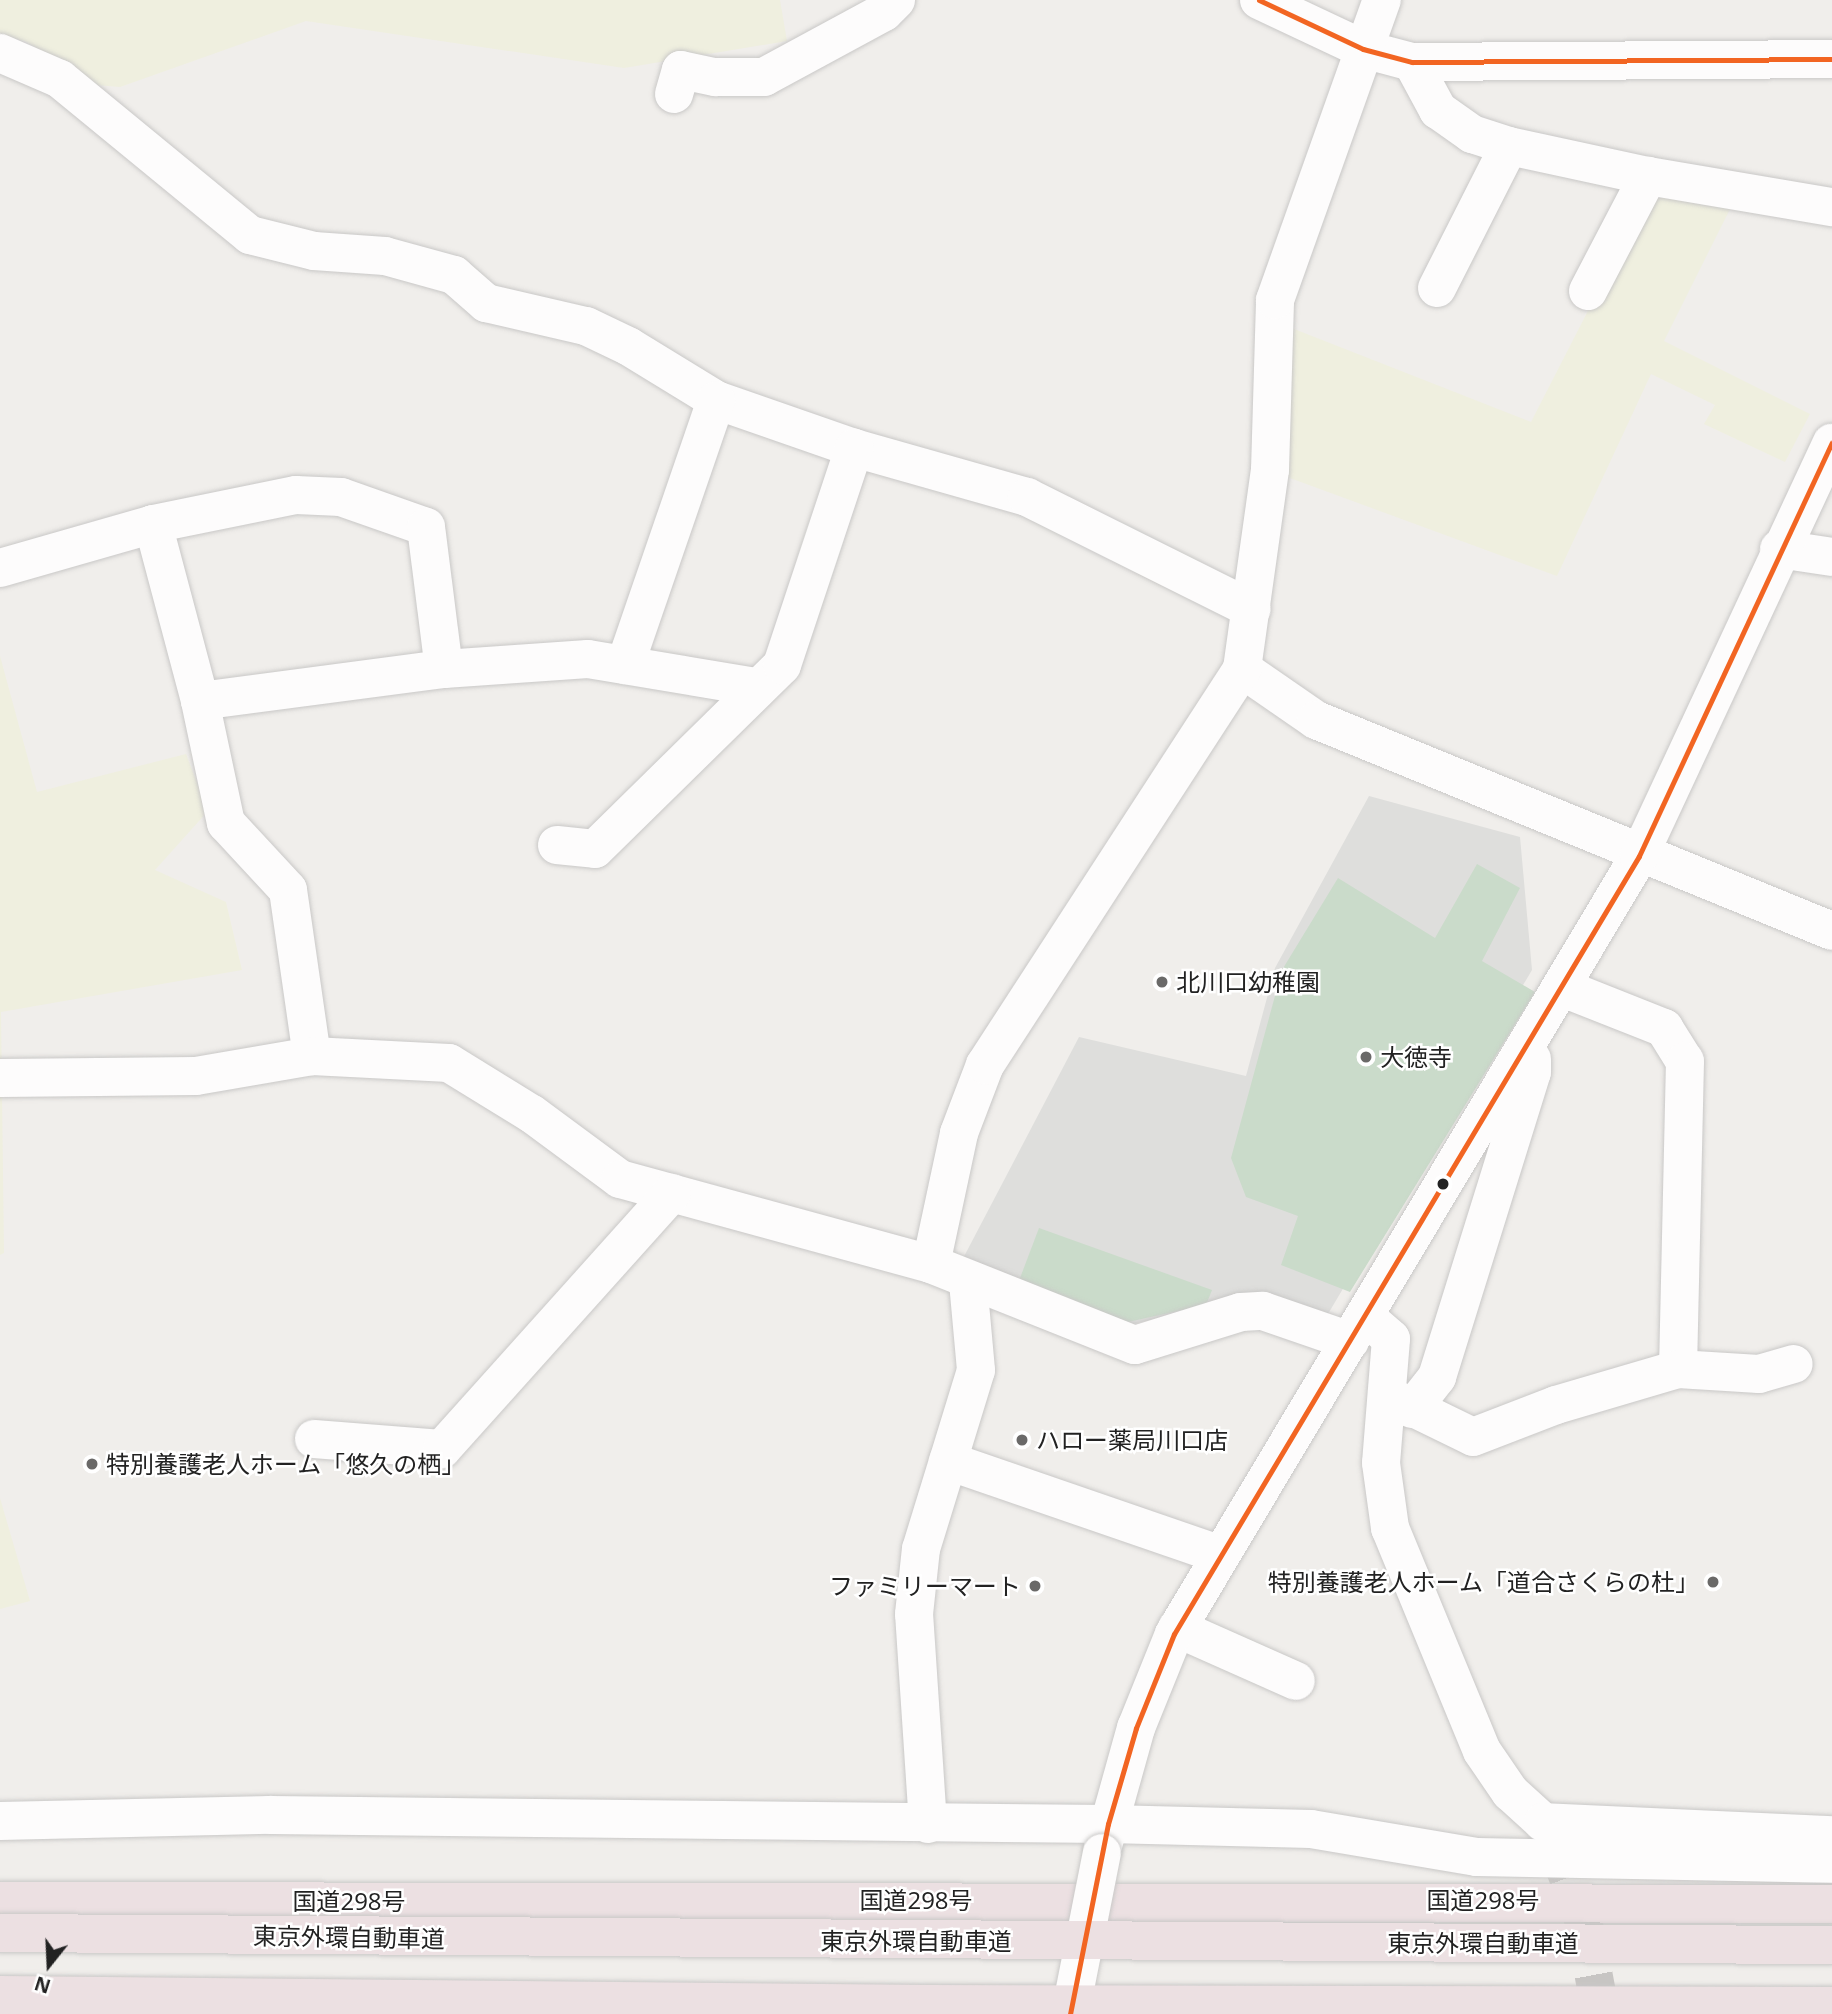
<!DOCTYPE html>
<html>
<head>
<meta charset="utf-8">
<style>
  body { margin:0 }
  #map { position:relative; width:1832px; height:2014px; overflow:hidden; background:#f0eeeb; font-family:"Open Sans","Noto Sans JP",sans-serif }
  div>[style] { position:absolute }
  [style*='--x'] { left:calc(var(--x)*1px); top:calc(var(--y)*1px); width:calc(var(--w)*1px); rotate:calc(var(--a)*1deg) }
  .religious>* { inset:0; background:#dededc }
  .farmland>* { inset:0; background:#efefdf }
  .cemetery>* { inset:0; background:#cadbca }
  .minor-tunnel>* { height:38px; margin-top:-19px; transform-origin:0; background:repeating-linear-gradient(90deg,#c7c5c3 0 38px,transparent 0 57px) }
  .roads { filter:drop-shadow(0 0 2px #c9c8c7) drop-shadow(0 0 2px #c9c8c7) }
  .minor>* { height:38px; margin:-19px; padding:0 19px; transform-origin:19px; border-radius:19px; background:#fdfcfc }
  .highway>* { height:38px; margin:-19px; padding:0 19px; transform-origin:19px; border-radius:19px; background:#ece0e2 }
  .bridges { filter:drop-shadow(0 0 2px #c9c8c7) drop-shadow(0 0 2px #c9c8c7) }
  .minor-bridge>* { height:38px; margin:-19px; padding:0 19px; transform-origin:19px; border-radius:19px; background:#fdfcfc }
  .highway-bridge>* { height:38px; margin:-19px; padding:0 19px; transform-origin:19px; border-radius:19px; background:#ece0e2 }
  .bus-1>* { height:5px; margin:-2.5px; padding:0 2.5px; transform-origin:2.5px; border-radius:2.5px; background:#f26522 }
  .dots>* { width:19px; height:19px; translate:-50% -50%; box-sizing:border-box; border:4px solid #fff; border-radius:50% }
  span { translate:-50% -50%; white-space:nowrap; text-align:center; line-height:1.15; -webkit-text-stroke:5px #fff; paint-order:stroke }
  .poi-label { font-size:24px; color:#222 }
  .left { translate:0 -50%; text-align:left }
  .right { translate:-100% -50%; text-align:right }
  .street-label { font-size:24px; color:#222 }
  .north { position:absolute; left:14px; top:1930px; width:70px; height:70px; -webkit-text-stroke:5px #fff; paint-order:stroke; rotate:198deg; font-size:19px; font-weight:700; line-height:28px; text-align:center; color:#222 }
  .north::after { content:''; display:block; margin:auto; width:24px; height:32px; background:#222; clip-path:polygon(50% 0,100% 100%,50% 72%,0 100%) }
</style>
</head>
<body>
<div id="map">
  <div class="religious">
    <i style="clip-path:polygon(1369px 796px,1520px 837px,1532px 970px,1325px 1319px,1247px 1298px,1115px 1328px,959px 1266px,1079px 1037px,1246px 1076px,1275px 968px)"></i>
  </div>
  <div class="farmland">
    <i style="clip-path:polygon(0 0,780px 0,787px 41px,624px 68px,306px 21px,120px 87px,95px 85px,25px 41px,0 36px)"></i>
    <i style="clip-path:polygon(1653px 184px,1734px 201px,1664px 341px,1810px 414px,1785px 462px,1704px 424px,1715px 405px,1651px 374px,1557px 576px,1279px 474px,1289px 327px,1531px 422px)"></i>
    <i style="clip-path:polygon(0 656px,37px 792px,186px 754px,208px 811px,155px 870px,226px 902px,242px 970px,1px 1012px,4px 1253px,0 1255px)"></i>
    <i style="clip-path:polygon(0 1498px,30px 1601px,0 1609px)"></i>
  </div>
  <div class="cemetery">
    <i style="clip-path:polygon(1477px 864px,1520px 888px,1482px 961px,1535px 992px,1350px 1292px,1281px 1265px,1298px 1216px,1246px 1197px,1231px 1158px,1282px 970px,1338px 878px,1435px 938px)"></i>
    <i style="clip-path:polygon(1039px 1228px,1212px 1290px,1206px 1305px,1114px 1325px,1017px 1286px)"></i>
  </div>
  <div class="minor-tunnel">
    <i style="--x:1555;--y:1842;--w:82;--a:70"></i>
    <i style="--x:1583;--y:1919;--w:97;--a:79.3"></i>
  </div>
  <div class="roads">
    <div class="minor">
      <i style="--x:1259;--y:0;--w:115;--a:25.2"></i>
      <i style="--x:1363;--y:49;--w:51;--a:14.9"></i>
      <i style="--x:1412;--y:62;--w:420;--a:-0.4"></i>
      <i style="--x:0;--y:53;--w:65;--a:23.4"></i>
      <i style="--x:60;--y:79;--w:246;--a:39.4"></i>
      <i style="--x:250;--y:235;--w:66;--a:14"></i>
      <i style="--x:314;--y:251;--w:71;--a:4"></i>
      <i style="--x:385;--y:256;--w:72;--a:15.4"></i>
      <i style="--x:454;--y:275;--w:43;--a:41.2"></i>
      <i style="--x:486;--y:303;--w:103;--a:13"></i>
      <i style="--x:586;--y:326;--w:47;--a:25.5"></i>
      <i style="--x:628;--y:346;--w:103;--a:31.5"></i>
      <i style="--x:716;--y:400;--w:146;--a:19.2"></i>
      <i style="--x:854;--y:448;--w:180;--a:15.8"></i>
      <i style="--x:1027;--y:497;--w:251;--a:26.5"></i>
      <i style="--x:1412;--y:62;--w:55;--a:61.6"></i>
      <i style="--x:1438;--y:110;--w:42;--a:35.2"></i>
      <i style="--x:1472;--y:134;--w:39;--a:18"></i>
      <i style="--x:1509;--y:146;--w:142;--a:12.2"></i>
      <i style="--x:1648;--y:176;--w:187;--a:9.6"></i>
      <i style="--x:674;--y:94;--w:25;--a:-74"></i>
      <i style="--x:681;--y:70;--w:35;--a:12"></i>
      <i style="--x:715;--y:77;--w:49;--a:0"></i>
      <i style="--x:764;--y:77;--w:136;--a:-28.4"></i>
      <i style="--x:884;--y:12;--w:17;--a:-45"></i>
      <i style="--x:1437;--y:288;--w:159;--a:-63.1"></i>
      <i style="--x:1588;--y:291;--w:130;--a:-62.4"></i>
      <i style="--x:153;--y:524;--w:183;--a:75.1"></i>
      <i style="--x:200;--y:701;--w:125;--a:78"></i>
      <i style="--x:226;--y:823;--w:91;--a:47.2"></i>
      <i style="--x:288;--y:890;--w:168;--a:81.8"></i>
      <i style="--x:1779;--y:549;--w:54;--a:8.6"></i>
      <i style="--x:0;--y:568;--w:159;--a:-16"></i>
      <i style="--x:153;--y:524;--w:146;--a:-11.5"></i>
      <i style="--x:296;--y:495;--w:45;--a:2.5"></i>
      <i style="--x:341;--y:497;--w:90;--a:19.4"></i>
      <i style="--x:426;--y:527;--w:143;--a:82.8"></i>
      <i style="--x:625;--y:665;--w:280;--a:-71"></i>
      <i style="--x:1242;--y:669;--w:90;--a:34.6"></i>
      <i style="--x:1316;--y:720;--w:557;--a:22.24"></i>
      <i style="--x:200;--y:701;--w:246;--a:-7.5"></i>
      <i style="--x:444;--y:669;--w:144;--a:-4"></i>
      <i style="--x:588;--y:659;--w:170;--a:9.5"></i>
      <i style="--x:557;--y:845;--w:38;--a:6"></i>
      <i style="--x:595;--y:849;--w:262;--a:-44.5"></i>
      <i style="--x:782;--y:665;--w:229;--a:-71.6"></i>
      <i style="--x:1563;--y:988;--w:109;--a:21.6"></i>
      <i style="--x:1664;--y:1028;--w:39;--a:58"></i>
      <i style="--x:1685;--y:1061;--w:308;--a:91.3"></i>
      <i style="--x:0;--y:1078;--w:196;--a:-0.6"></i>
      <i style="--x:196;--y:1076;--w:118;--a:-9.8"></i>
      <i style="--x:312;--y:1056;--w:137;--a:2.9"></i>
      <i style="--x:449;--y:1063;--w:97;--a:31.6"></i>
      <i style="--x:532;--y:1114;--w:109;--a:36.5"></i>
      <i style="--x:620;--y:1179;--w:322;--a:15.3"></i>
      <i style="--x:931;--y:1264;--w:219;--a:21.7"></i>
      <i style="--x:1135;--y:1345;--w:111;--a:-17.3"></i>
      <i style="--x:1241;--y:1312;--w:22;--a:-3"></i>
      <i style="--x:1263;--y:1311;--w:92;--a:19"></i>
      <i style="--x:931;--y:1264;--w:134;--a:-77.9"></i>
      <i style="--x:959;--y:1133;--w:73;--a:-69.1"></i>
      <i style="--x:985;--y:1065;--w:472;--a:-57"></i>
      <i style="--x:1242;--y:669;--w:201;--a:-82"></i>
      <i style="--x:1270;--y:470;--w:170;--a:-88.3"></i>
      <i style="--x:1275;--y:300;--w:319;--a:-70.4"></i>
      <i style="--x:1366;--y:1317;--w:33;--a:41"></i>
      <i style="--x:1391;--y:1339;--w:124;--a:94.6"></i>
      <i style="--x:1381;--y:1463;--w:66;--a:82.1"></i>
      <i style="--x:1390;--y:1528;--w:241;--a:67.6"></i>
      <i style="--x:1482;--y:1751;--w:50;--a:55.7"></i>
      <i style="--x:1510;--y:1792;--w:45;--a:42.3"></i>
      <i style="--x:1543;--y:1822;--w:289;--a:2.6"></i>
      <i style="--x:1389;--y:1396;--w:93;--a:26"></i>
      <i style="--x:1473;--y:1437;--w:89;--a:-21.1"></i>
      <i style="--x:1556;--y:1405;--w:127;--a:-16.4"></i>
      <i style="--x:1678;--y:1369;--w:81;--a:3.5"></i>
      <i style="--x:1759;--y:1374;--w:36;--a:-16"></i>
      <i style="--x:1412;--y:1409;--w:41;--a:-52"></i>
      <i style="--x:1437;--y:1377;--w:319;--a:-72.7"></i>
      <i style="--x:1532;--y:1072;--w:13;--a:-90"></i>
      <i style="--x:314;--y:1439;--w:128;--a:4.5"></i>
      <i style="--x:442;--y:1449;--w:344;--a:-48.1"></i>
      <i style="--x:948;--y:1461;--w:286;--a:19"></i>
      <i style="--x:1177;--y:1628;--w:130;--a:24"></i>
      <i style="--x:0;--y:1821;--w:270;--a:-1.3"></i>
      <i style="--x:270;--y:1815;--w:838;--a:0.62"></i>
      <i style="--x:1108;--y:1824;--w:203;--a:1.4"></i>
      <i style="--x:1311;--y:1829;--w:168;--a:9.6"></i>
      <i style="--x:1477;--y:1857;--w:355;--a:1.1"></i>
      <i style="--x:928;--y:1824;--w:210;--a:-93.8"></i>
      <i style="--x:914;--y:1614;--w:65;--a:-83.9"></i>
      <i style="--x:921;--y:1549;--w:187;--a:-72.9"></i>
      <i style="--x:976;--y:1370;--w:88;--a:-95.2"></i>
      <i style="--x:1103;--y:1846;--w:123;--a:-74.4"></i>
      <i style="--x:1136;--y:1728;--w:101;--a:-68"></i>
      <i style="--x:1174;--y:1634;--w:906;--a:-59.13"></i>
      <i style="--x:1639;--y:856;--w:456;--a:-65"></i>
    </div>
    <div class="highway">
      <i style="--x:0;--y:1901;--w:1832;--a:0.09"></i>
    </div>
  </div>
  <div class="bridges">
    <div class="minor-bridge">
      <i style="--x:1070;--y:2014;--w:164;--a:-78.8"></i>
    </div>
    <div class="highway-bridge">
      <i style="--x:0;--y:1933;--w:1832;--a:0.38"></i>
      <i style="--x:0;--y:1995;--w:927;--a:0.56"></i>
      <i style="--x:927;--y:2004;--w:905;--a:0.13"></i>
    </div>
  </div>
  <div class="bus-1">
    <i style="--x:1259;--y:0;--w:115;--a:25.2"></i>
    <i style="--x:1363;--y:49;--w:51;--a:14.9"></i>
    <i style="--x:1412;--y:62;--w:420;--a:-0.4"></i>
    <i style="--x:1070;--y:2014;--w:194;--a:-78.7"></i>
    <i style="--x:1108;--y:1824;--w:100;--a:-73.7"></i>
    <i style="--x:1136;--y:1728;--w:101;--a:-68"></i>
    <i style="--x:1174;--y:1634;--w:906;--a:-59.13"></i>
    <i style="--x:1639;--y:856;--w:456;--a:-65"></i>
  </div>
  <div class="dots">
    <i style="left:1162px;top:982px;background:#6a6968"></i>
    <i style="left:1366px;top:1057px;background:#6a6968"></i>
    <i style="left:1443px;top:1184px;background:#222"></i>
    <i style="left:1022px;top:1440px;background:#6a6968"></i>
    <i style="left:92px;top:1464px;background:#6a6968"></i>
    <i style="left:1713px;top:1582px;background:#6a6968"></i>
    <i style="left:1035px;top:1586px;background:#6a6968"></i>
  </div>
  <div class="poi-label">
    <span class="left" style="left:1176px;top:982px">北川口幼稚園</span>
    <span class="left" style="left:1380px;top:1057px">大徳寺</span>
    <span class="left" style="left:1036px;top:1440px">ハロー薬局川口店</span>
    <span class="left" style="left:106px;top:1464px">特別養護老人ホーム「悠久の栖」</span>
    <span class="right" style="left:1699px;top:1582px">特別養護老人ホーム「道合さくらの杜」</span>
    <span class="right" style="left:1021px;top:1586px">ファミリーマート</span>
  </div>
  <div class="street-label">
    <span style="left:916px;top:1900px">国道298号</span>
    <span style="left:1483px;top:1900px">国道298号</span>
    <span style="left:349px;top:1901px">国道298号</span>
    <span style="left:349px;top:1937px;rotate:1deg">東京外環自動車道</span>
    <span style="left:916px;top:1941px">東京外環自動車道</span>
    <span style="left:1483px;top:1943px">東京外環自動車道</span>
  </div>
  <div class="north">N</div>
</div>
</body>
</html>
